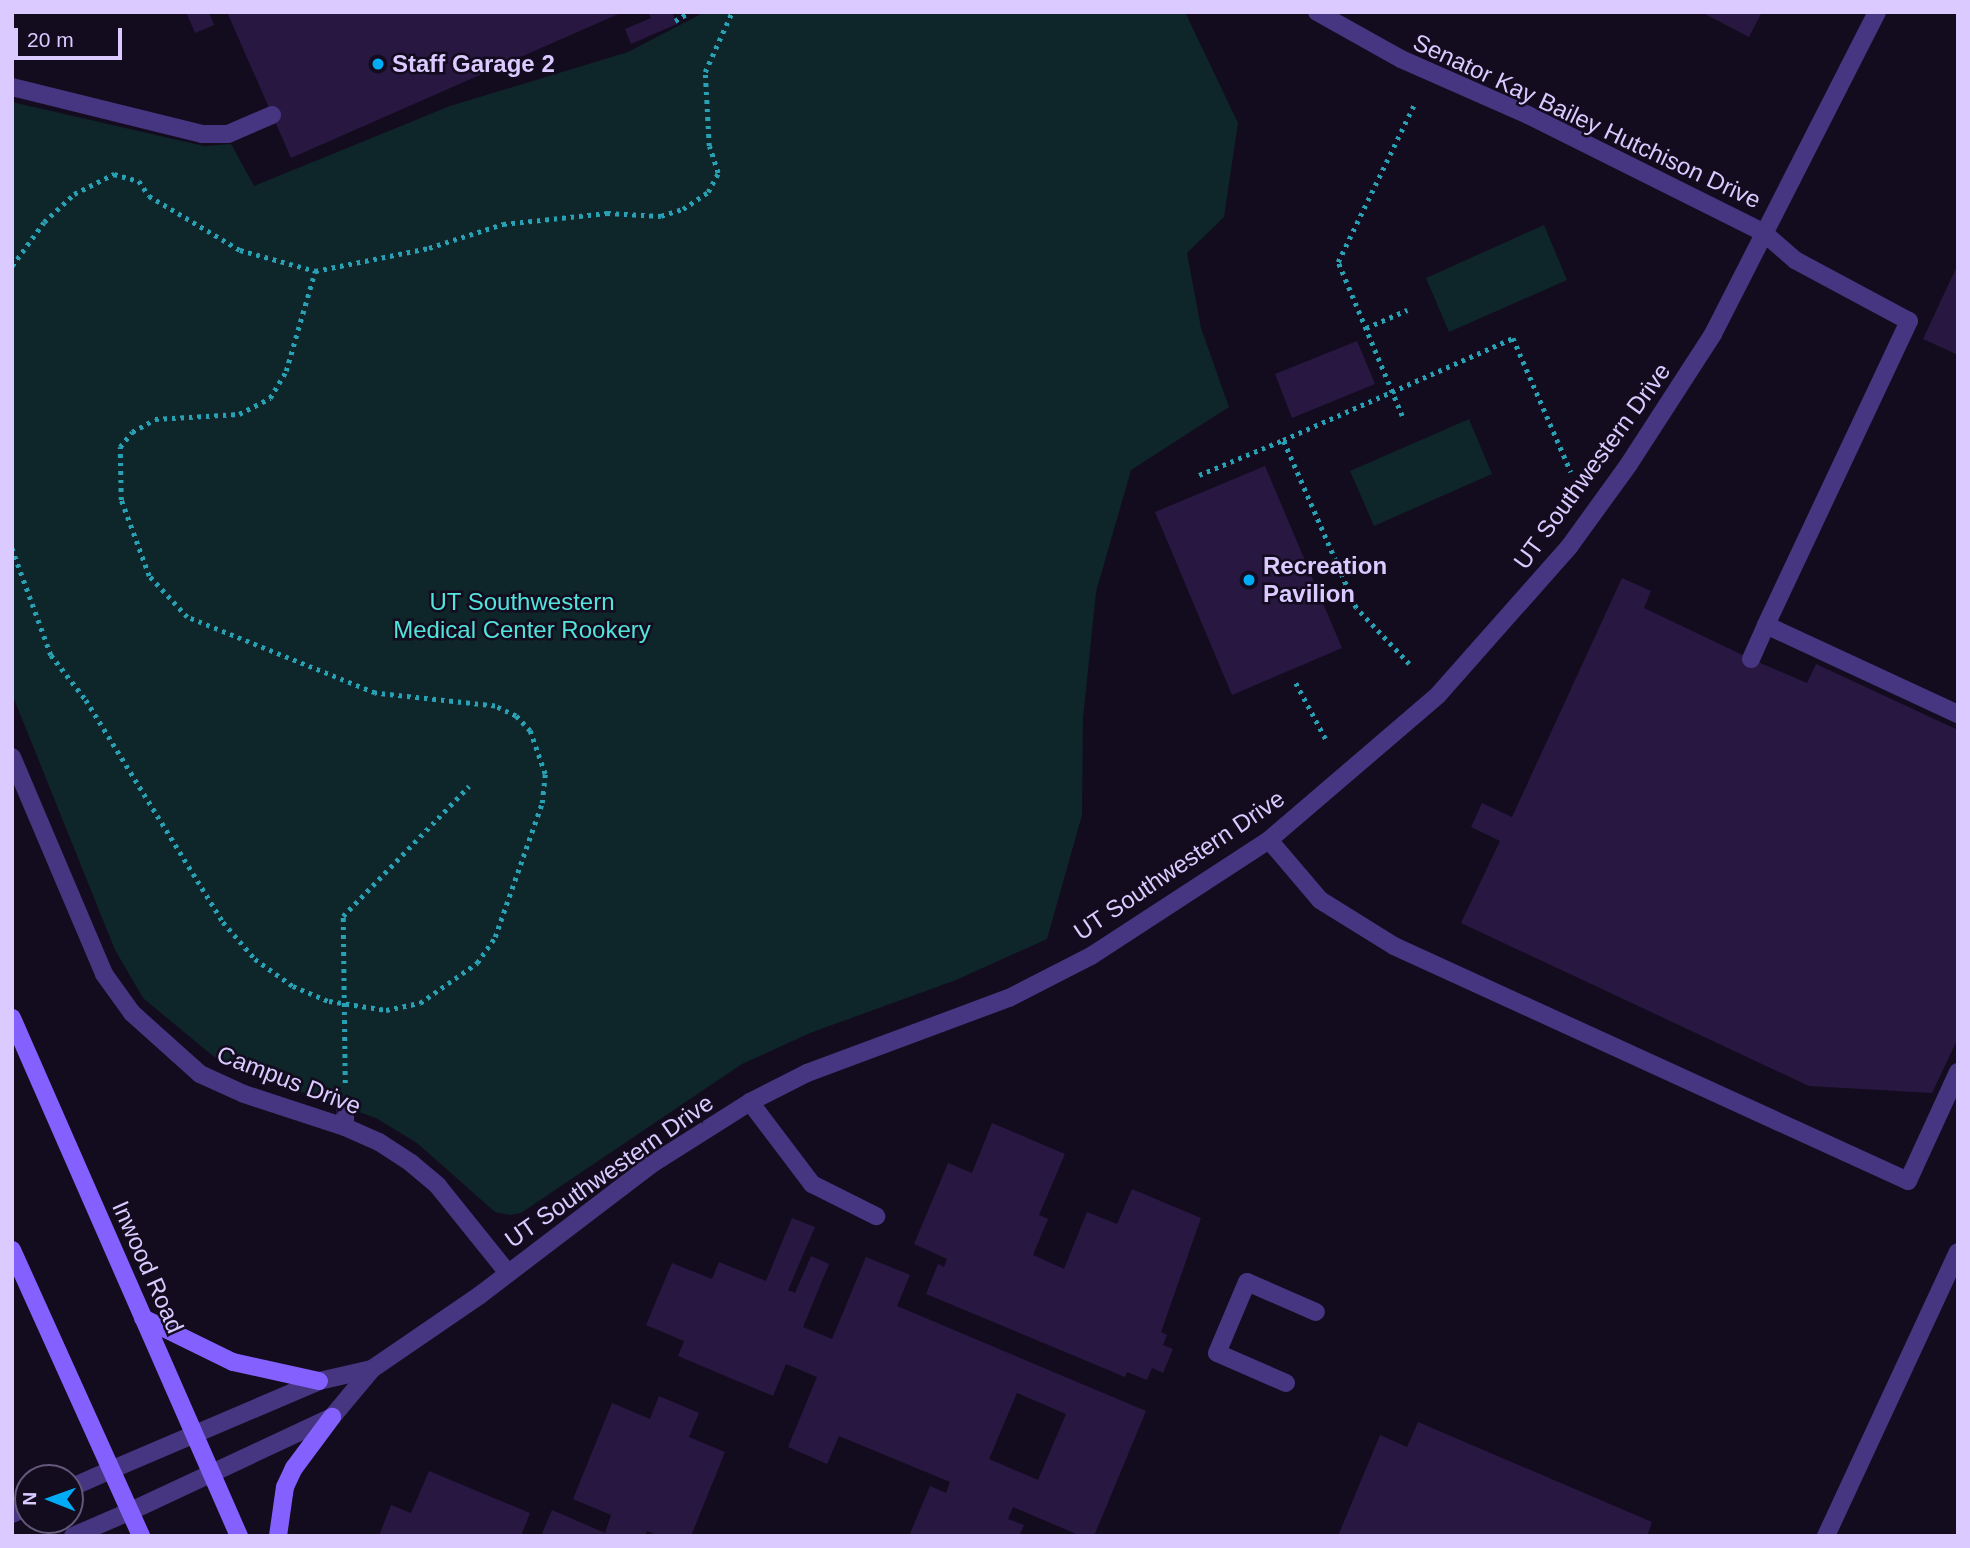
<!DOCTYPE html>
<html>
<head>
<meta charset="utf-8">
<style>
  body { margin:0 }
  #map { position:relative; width:1970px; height:1548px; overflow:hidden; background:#130c1f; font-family:Arial,sans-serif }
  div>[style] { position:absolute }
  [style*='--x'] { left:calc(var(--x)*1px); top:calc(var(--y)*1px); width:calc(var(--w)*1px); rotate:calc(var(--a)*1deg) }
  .green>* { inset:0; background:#0e2529 }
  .building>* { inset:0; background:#281741 }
  .path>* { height:4.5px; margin-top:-2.25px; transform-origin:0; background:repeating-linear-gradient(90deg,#29a1b4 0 3.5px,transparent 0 8.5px) }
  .service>* { height:18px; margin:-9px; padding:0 9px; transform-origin:9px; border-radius:9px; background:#463580 }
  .minor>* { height:18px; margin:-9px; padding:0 9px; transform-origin:9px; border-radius:9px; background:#463580 }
  .secondary>* { height:18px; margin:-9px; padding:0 9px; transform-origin:9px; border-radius:9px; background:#8461ff }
  .dots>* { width:19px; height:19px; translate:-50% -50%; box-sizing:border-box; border:4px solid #130c1f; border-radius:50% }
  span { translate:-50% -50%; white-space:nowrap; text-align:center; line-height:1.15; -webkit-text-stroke:5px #130c1f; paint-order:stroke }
  .poi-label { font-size:24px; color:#dacaff; font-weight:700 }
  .left { translate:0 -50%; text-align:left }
  .street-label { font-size:24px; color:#dacaff }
  .park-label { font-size:24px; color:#52e3db }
  .frame { position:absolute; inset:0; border:14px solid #dacaff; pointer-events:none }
  .north { position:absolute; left:14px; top:1464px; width:70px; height:70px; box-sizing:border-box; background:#130c1f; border:2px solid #635879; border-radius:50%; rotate:271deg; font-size:19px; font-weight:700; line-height:28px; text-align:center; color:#dacaff }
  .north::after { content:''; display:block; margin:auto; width:24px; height:32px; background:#00acf5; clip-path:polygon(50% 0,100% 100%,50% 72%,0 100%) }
  .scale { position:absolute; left:14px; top:28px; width:108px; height:32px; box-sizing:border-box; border:4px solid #dacaff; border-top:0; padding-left:9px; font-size:21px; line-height:24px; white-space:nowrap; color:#dacaff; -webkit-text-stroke:5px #130c1f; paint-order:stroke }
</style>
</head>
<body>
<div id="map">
  <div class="green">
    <i style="clip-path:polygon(705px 12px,1185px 12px,1238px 123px,1224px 217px,1187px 253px,1201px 328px,1229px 407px,1131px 470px,1096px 592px,1083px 719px,1082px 815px,1047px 939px,956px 980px,810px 1033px,742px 1064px,521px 1213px,510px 1215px,495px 1212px,417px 1143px,376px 1118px,258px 1077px,213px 1056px,143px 998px,115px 950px,12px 694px,12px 102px,204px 146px,231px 144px,254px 186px,450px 106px,628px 52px)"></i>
    <i style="clip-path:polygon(1544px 225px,1567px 280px,1449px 332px,1426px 278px)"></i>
    <i style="clip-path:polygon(1469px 419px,1492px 474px,1374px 526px,1350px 471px)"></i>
  </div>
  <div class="building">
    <i style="clip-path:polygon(186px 12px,209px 12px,214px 25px,195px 33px)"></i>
    <i style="clip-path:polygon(227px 12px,623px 12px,291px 158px)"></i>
    <i style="clip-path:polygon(648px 12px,672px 12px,677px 24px,631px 44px,625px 29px,651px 18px)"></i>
    <i style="clip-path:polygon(1701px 12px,1762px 12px,1749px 37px)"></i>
    <i style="clip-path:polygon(1958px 264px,1958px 355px,1923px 339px)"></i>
    <i style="clip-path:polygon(1357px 341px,1375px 384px,1292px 418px,1275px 374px)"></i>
    <i style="clip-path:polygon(1265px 466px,1342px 648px,1232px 695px,1155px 512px)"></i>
    <i style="clip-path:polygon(1622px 578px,1651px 591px,1644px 608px,1751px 659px,1807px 683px,1816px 664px,1958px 730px,1958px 1038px,1932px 1093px,1809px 1086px,1461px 923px,1500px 841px,1471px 827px,1482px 803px,1512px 817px)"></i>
    <i style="clip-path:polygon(992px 1123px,1065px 1154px,1039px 1215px,1048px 1219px,1033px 1255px,1064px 1269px,1087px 1212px,1117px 1224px,1132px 1189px,1201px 1218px,1161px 1332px,1167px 1335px,1163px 1345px,1173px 1349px,1163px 1373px,1152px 1368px,1147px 1380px,1127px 1372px,1125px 1377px,926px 1294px,938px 1264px,944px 1267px,947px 1259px,914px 1244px,948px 1163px,972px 1173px)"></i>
    <i style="clip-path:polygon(evenodd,792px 1218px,815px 1227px,788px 1290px,795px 1293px,811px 1256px,829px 1264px,803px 1327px,832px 1339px,866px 1257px,910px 1275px,897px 1306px,1146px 1411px,1094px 1536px,1081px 1536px,1013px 1507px,1008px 1519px,1024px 1525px,1019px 1536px,909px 1536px,930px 1486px,946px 1493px,950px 1482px,839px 1436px,827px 1464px,788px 1447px,817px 1377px,786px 1364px,773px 1396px,678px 1356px,684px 1341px,646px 1325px,672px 1263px,712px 1279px,719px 1262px,766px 1281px,792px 1218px,1017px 1393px,1066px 1414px,1038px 1480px,989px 1459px,1017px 1393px)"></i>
    <i style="clip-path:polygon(659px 1396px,699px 1413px,689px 1437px,725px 1452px,691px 1536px,659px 1536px,647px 1531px,645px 1536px,541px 1536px,552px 1510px,605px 1533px,611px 1515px,573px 1499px,612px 1403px,650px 1419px)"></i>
    <i style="clip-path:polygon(1418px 1422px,1652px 1522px,1647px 1536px,1338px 1536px,1380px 1435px,1407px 1447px)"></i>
    <i style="clip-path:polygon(429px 1471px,530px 1513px,521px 1536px,379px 1536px,391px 1505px,411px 1513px)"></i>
  </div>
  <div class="path">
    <i style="--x:675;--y:21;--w:17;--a:-31"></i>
    <i style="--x:12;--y:266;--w:54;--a:-54"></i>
    <i style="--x:44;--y:222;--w:41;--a:-43"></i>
    <i style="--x:74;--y:194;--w:45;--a:-26.6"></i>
    <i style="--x:114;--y:174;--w:26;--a:16"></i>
    <i style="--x:139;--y:181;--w:18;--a:56"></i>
    <i style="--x:149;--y:196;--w:106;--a:30.7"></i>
    <i style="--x:240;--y:250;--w:78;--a:15.6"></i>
    <i style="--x:315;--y:271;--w:116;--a:-11.4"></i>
    <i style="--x:429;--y:248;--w:78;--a:-18"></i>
    <i style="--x:503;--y:224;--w:105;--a:-6"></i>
    <i style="--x:607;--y:213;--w:54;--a:3.2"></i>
    <i style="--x:661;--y:216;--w:23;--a:-18"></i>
    <i style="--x:683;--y:209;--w:30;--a:-34"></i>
    <i style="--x:708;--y:192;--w:21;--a:-62"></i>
    <i style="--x:718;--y:173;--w:28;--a:-108"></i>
    <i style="--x:709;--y:146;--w:74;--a:-93.1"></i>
    <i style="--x:705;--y:72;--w:66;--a:-65.8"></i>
    <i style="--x:1366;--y:328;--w:45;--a:-23.7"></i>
    <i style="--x:1402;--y:416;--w:167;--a:-112.6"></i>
    <i style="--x:1338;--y:262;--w:177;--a:-64.2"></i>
    <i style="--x:1199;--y:475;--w:91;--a:-22.6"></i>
    <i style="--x:12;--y:548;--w:114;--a:70"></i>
    <i style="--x:51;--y:655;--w:57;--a:52.1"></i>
    <i style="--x:86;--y:700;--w:261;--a:58.3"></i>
    <i style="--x:223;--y:922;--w:49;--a:49.1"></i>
    <i style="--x:255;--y:959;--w:47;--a:35.4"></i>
    <i style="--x:293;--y:986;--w:39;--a:23"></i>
    <i style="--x:329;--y:1001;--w:58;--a:9"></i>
    <i style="--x:386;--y:1010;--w:35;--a:-12"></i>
    <i style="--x:420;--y:1003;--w:70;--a:-35.1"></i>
    <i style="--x:477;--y:963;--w:32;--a:-55"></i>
    <i style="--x:495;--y:937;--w:142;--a:-70.7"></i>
    <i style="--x:542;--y:803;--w:29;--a:-84"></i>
    <i style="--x:545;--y:774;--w:46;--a:-109.2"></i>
    <i style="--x:530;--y:731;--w:21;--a:-133"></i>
    <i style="--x:516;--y:716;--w:23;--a:-155"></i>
    <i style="--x:495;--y:706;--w:121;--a:-173.8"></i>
    <i style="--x:375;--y:693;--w:203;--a:-158"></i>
    <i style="--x:187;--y:617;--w:56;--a:-132.8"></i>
    <i style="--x:149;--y:576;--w:81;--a:-110.2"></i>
    <i style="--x:121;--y:500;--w:53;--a:-91.1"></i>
    <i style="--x:120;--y:447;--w:19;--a:-51"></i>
    <i style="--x:132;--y:432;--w:26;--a:-29"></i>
    <i style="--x:155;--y:419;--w:84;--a:-3.4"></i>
    <i style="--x:239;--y:414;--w:35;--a:-27"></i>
    <i style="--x:270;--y:398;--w:31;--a:-59"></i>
    <i style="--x:286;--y:371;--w:104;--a:-73.8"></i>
    <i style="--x:1409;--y:664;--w:77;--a:-133.4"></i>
    <i style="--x:1356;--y:608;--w:183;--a:-113.5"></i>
    <i style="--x:1283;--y:440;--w:252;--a:-23.9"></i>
    <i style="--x:1513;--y:338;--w:146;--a:66.6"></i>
    <i style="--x:1296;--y:683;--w:66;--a:61.9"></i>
    <i style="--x:345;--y:1083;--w:167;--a:-90.7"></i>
    <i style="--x:343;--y:916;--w:181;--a:-45.9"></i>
  </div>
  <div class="service">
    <i style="--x:12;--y:87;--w:196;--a:13.9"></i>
    <i style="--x:202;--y:134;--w:26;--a:0"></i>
    <i style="--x:228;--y:134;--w:48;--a:-23.4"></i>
    <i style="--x:1763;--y:232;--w:43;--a:41.2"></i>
    <i style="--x:1795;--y:260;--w:129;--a:28.2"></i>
    <i style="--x:1909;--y:321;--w:336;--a:115.2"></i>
    <i style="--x:1751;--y:659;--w:37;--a:-66"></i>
    <i style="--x:1766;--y:625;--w:212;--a:24.9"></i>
    <i style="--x:1269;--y:840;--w:79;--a:49.6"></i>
    <i style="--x:1320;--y:900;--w:87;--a:31.9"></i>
    <i style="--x:1394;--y:946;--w:565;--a:24.57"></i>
    <i style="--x:1908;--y:1181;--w:120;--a:-65.4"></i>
    <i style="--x:750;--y:1102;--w:103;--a:52.9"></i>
    <i style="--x:812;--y:1184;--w:72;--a:26.6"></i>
    <i style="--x:345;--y:1127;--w:18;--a:-90"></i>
    <i style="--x:1286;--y:1383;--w:75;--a:-156.5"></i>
    <i style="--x:1217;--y:1353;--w:77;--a:-67.1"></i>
    <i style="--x:1247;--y:1282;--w:75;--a:23.5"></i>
    <i style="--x:70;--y:1488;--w:47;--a:-23.8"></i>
    <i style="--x:12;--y:1514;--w:17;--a:-24"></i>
    <i style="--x:73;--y:1536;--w:63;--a:-23.3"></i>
  </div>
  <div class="minor">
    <i style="--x:1317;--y:12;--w:96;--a:29.2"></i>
    <i style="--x:1401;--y:59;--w:139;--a:23.8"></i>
    <i style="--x:1528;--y:115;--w:263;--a:26.5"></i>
    <i style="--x:12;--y:757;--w:236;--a:67"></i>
    <i style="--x:104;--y:974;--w:48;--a:54.3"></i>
    <i style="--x:132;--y:1013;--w:91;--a:41.9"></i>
    <i style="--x:200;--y:1074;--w:48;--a:24.4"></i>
    <i style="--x:244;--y:1094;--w:106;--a:18.1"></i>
    <i style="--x:345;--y:1127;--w:37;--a:24"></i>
    <i style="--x:379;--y:1142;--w:38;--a:33"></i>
    <i style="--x:411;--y:1163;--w:35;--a:40"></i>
    <i style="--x:438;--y:1186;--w:112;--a:51.2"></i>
    <i style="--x:113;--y:1469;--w:224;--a:-23.1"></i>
    <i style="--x:319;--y:1381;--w:54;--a:-12.8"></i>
    <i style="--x:372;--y:1369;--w:131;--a:-34.4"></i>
    <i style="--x:480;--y:1295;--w:216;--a:-37.3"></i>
    <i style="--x:652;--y:1164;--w:116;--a:-32.3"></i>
    <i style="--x:750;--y:1102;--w:64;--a:-27"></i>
    <i style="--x:807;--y:1073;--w:215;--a:-20.4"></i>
    <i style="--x:1009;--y:998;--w:92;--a:-27.1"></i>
    <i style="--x:1091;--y:956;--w:212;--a:-33.1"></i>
    <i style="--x:1269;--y:840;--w:223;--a:-40.6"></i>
    <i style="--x:1438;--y:695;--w:198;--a:-48.5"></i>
    <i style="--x:1569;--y:547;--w:102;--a:-54.1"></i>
    <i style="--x:1629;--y:464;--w:155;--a:-57.1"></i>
    <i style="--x:1713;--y:334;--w:361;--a:-63"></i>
    <i style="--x:131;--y:1511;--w:222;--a:-25.1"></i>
    <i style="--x:332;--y:1417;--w:62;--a:-50.2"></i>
    <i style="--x:1826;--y:1536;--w:313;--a:-65.1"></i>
  </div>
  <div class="secondary">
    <i style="--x:12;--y:1018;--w:566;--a:66.34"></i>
    <i style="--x:12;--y:1250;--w:314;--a:65.7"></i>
    <i style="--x:143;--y:1318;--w:100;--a:26.1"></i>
    <i style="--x:233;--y:1362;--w:88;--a:12.5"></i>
    <i style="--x:278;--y:1536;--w:49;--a:-81.9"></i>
    <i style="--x:285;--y:1487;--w:21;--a:-65"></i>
    <i style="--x:294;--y:1468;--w:64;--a:-53.3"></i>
  </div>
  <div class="dots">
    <i style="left:378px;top:64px;background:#00acf5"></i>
    <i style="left:1249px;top:580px;background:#00acf5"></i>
  </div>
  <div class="poi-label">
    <span class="left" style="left:392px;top:64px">Staff Garage 2</span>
    <span class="left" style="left:1263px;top:580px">Recreation<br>Pavilion</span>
  </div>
  <div class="street-label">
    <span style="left:1587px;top:121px;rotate:25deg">Senator Kay Bailey Hutchison Drive</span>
    <span style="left:1592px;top:466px;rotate:-54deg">UT Southwestern Drive</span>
    <span style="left:1179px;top:865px;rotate:-34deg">UT Southwestern Drive</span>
    <span style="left:289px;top:1080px;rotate:21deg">Campus Drive</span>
    <span style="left:609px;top:1171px;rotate:-35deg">UT Southwestern Drive</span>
    <span style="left:148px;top:1267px;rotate:66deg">Inwood Road</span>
  </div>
  <div class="park-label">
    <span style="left:522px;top:616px">UT Southwestern<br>Medical Center Rookery</span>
  </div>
  <div class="frame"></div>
  <div class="north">N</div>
  <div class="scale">20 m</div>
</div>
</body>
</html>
